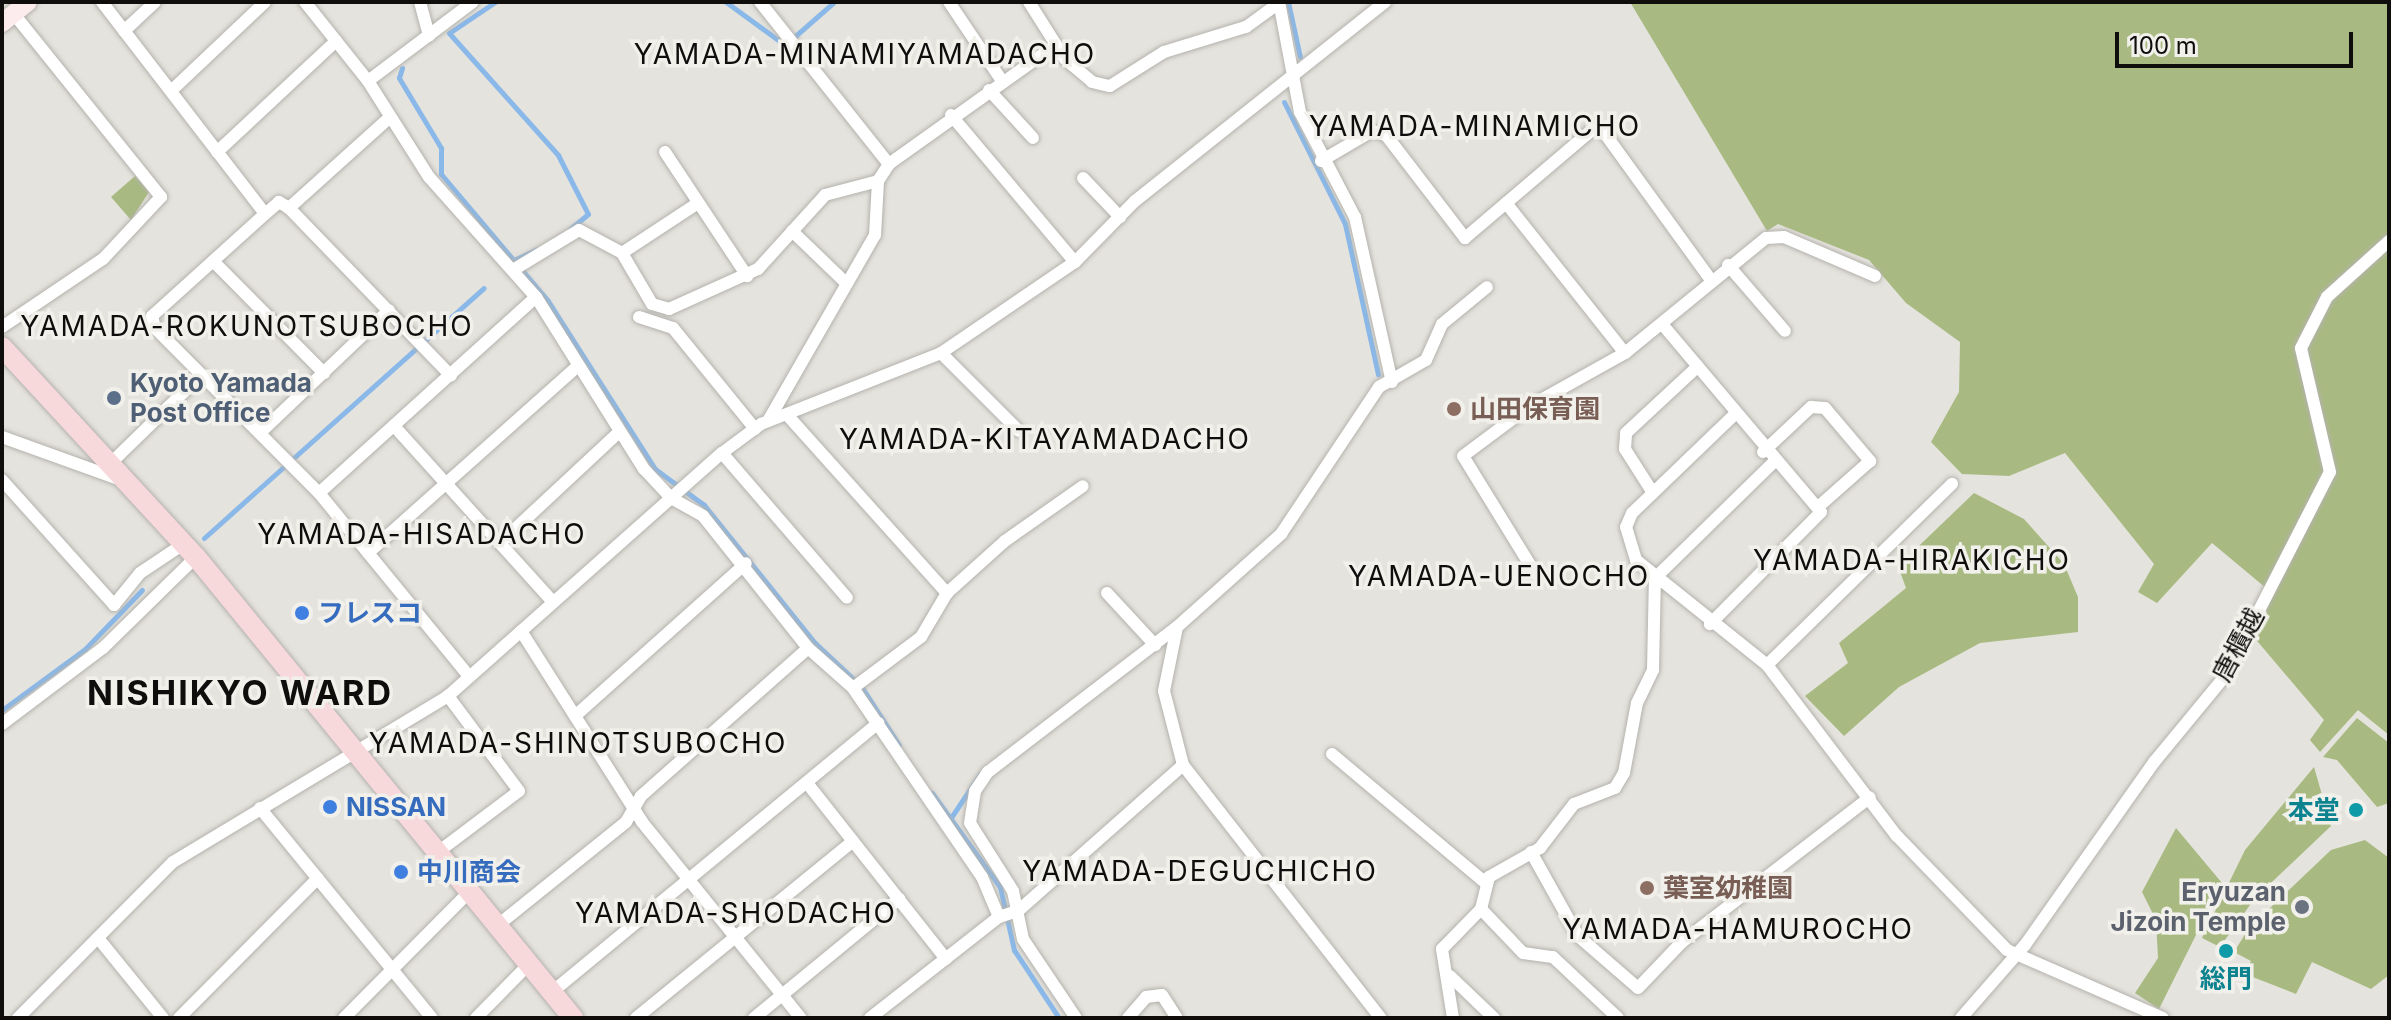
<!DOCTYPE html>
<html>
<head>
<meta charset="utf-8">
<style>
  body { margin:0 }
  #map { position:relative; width:2391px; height:1020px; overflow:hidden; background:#e5e3dd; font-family:Inter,"Noto Sans JP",sans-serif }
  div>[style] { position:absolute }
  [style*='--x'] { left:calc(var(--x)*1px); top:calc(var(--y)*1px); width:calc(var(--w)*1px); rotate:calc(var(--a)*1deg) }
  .green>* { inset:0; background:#a8ba81 }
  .stream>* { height:5px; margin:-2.5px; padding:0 2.5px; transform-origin:2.5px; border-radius:2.5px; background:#89b8e9 }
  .roads { filter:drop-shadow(0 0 2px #b4b2ad) drop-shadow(0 0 2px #b4b2ad) }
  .street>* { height:12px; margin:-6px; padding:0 6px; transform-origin:6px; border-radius:6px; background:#fff }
  .secondary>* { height:18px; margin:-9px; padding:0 9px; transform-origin:9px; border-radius:9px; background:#fceced }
  .primary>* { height:20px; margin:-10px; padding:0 10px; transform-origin:10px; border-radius:10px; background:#f8d9db }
  .dots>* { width:22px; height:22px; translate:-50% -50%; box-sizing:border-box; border:4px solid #f2f0eb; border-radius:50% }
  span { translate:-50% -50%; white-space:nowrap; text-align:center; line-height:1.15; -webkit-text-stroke:7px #f2f0eb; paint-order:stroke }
  .service-label { font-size:26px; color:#4e5e75; font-weight:700 }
  .left { translate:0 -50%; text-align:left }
  .education-label { font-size:26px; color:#785e54; font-weight:700 }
  .shop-label { font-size:26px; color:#366cbe; font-weight:700 }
  .street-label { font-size:26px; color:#0f0e0d }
  .culture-label { font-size:26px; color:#0d838f; font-weight:700 }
  .right { translate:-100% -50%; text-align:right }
  .worship-label { font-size:26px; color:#5b616d; font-weight:700 }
  .neighbourhood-label { font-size:28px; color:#0f0e0d; letter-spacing:2px }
  .district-label { font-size:34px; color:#0f0e0d; font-weight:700; letter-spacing:2px }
  .frame { position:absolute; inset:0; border:4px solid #0f0e0d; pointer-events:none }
  .scale { position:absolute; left:2115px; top:32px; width:238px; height:36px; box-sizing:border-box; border:4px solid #0f0e0d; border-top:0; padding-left:10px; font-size:24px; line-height:28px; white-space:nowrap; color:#0f0e0d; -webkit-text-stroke:6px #f2f0eb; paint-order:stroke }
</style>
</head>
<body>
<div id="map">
  <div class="green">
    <i style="clip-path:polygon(1630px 2px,2389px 2px,2389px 735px,2358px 710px,2320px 752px,2310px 740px,2324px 720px,2247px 629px,2266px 588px,2212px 543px,2157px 603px,2138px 592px,2154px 564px,2065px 453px,2009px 476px,1962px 474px,1931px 442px,1959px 392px,1960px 342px,1906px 303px,1869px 260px,1778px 224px,1767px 231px)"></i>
    <i style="clip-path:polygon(135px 176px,149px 192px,131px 220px,111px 197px)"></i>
    <i style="clip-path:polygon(1974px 493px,2024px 519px,2064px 564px,2078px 597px,2078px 632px,1980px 643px,1899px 687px,1844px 736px,1805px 696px,1848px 663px,1839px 643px,1906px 588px,1898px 566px)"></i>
    <i style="clip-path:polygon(2357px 718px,2389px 743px,2389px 803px,2377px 807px,2337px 760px,2323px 757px)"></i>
    <i style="clip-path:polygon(2314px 767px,2331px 826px,2255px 898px,2220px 947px,2202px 938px,2245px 850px)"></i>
    <i style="clip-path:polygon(2176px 828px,2222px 883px,2159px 1009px,2135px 993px,2158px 958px,2156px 920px,2142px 892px)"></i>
    <i style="clip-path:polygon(2365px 840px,2389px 858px,2389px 975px,2371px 989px,2312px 962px,2296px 994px,2245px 974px,2251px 961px,2234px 952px,2249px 928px,2331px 850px)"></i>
  </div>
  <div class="stream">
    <i style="--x:495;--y:2;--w:55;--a:146"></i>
    <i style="--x:449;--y:33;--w:164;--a:48.2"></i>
    <i style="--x:558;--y:155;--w:66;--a:63"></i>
    <i style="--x:588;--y:214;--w:23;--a:140"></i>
    <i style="--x:726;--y:2;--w:73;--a:36.1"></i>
    <i style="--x:785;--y:45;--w:65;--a:-41.3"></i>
    <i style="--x:1288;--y:2;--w:56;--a:77.7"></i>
    <i style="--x:402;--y:68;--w:10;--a:107"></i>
    <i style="--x:399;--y:78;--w:82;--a:59"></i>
    <i style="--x:441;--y:148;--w:26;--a:90"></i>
    <i style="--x:441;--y:174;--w:166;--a:49.9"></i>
    <i style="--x:548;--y:301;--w:199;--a:57.5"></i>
    <i style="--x:655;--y:469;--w:61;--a:36.3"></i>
    <i style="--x:704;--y:505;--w:177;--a:51.2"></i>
    <i style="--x:815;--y:643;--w:63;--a:43.1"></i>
    <i style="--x:861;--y:686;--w:70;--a:57.2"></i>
    <i style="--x:1284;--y:102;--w:136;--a:63.4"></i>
    <i style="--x:1345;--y:224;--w:154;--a:77.6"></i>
    <i style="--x:516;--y:259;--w:23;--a:-25"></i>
    <i style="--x:204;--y:538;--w:375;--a:-41.8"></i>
    <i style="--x:2;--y:710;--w:103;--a:-36.3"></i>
    <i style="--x:85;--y:649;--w:82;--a:-46"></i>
    <i style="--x:932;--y:793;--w:116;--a:54.1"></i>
    <i style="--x:1000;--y:887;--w:65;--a:77.5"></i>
    <i style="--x:1014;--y:950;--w:82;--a:56.5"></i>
    <i style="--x:950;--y:819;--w:54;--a:-56.3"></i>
  </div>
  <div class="roads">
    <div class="street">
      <i style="--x:102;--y:2;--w:267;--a:52.4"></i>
      <i style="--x:305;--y:2;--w:101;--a:51.4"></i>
      <i style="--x:368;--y:81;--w:114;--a:57.6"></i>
      <i style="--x:429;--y:177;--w:161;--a:48.3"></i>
      <i style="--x:536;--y:297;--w:203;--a:57.9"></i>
      <i style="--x:644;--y:469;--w:40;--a:47"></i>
      <i style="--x:671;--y:498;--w:37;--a:29"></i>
      <i style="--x:703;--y:516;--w:169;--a:51.5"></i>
      <i style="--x:808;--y:648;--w:60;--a:41.6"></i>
      <i style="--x:853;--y:688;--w:229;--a:55.7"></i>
      <i style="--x:982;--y:877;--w:43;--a:67"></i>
      <i style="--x:420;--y:2;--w:35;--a:75"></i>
      <i style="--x:760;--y:2;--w:207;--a:51.5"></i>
      <i style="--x:949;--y:2;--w:95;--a:56.1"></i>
      <i style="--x:1029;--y:2;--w:67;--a:57.7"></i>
      <i style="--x:1065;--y:59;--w:35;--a:40"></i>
      <i style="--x:1092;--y:82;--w:18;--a:13"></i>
      <i style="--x:1110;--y:86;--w:64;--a:-32.2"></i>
      <i style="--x:1164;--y:52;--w:86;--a:-17"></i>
      <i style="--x:1246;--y:27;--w:41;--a:-36"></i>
      <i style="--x:1279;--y:2;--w:112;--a:79.2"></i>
      <i style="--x:1300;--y:112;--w:119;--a:62.4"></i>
      <i style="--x:1355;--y:217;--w:169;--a:77.4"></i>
      <i style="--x:124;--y:31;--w:42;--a:-43.1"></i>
      <i style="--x:368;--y:81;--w:131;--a:-37"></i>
      <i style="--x:989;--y:90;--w:65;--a:47.5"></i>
      <i style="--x:171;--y:91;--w:129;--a:-43.4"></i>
      <i style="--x:951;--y:115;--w:192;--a:49.9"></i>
      <i style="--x:389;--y:118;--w:135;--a:138"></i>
      <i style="--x:289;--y:208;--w:12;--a:-149"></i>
      <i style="--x:279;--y:202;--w:18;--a:139"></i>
      <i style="--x:265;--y:214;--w:152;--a:137.9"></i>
      <i style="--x:152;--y:316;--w:12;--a:76"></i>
      <i style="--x:155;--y:328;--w:233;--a:45.2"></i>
      <i style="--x:319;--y:493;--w:237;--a:50.7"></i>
      <i style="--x:217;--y:152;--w:163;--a:-43"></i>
      <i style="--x:665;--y:152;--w:149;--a:56.5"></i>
      <i style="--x:1321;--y:161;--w:59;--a:-30.5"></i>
      <i style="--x:1372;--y:131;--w:15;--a:16"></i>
      <i style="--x:1386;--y:135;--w:130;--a:52.5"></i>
      <i style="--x:1465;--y:238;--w:168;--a:-40.4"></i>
      <i style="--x:1593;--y:129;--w:10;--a:11"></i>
      <i style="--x:1603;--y:131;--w:184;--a:54.1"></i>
      <i style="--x:1083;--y:178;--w:54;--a:46.5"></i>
      <i style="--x:1506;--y:203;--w:191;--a:51.6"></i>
      <i style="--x:289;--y:208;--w:233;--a:46"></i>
      <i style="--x:792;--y:231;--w:76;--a:43.9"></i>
      <i style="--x:622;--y:253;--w:91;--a:-33.3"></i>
      <i style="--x:213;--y:261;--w:158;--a:45.3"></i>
      <i style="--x:1728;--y:265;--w:87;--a:49.2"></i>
      <i style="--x:513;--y:270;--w:77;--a:-31.2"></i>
      <i style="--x:579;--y:230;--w:49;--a:28.1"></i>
      <i style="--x:622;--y:253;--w:59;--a:59.5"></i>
      <i style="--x:652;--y:304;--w:18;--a:16"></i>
      <i style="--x:669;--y:309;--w:98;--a:-24.2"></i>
      <i style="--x:758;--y:269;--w:100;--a:-47.8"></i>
      <i style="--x:825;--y:195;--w:55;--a:-14.8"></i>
      <i style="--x:639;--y:317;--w:36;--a:18"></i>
      <i style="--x:673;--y:328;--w:130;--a:50.9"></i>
      <i style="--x:1662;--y:324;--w:246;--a:49.8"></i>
      <i style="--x:1821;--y:512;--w:158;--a:134.7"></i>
      <i style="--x:2;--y:327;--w:122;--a:-34"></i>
      <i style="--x:103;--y:259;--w:85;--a:-46.9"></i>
      <i style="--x:161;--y:197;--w:235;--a:-128.8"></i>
      <i style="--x:941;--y:353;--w:110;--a:45"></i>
      <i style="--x:1734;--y:415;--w:141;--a:136.1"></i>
      <i style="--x:1632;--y:513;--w:15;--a:113"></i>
      <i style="--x:1626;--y:527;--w:34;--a:73"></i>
      <i style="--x:1636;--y:560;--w:168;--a:38.7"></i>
      <i style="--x:1767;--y:665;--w:215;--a:52.8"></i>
      <i style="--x:1897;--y:836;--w:158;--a:46"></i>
      <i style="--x:2007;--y:950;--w:170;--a:23.6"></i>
      <i style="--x:789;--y:417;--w:237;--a:48.1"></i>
      <i style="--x:768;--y:421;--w:215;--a:-60.1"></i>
      <i style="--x:875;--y:235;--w:54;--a:-86.8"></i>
      <i style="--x:878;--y:181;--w:20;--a:-57"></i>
      <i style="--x:889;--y:164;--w:205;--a:-35.5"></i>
      <i style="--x:394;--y:426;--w:236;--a:47.9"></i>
      <i style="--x:260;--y:433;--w:178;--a:-43.6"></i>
      <i style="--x:2;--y:437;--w:133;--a:19.8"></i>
      <i style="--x:1763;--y:452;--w:66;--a:-43.2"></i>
      <i style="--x:1811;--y:407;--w:14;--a:4"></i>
      <i style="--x:1825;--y:408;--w:70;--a:49.7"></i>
      <i style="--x:1870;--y:461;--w:69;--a:138.5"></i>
      <i style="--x:722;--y:453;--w:191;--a:49.2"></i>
      <i style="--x:113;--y:461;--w:123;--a:-44.3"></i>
      <i style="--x:2;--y:480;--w:168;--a:48.1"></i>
      <i style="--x:114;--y:605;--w:41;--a:-50.9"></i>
      <i style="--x:140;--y:573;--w:54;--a:-33.7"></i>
      <i style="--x:319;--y:493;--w:292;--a:-42.1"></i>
      <i style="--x:1653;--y:493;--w:52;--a:-122.5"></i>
      <i style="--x:1625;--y:449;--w:16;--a:-86"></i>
      <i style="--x:1626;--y:433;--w:98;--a:-42.9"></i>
      <i style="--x:500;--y:543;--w:163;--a:-43"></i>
      <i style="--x:368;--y:553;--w:281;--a:-41.7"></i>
      <i style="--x:1535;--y:573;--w:137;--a:-121.6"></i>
      <i style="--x:1463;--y:456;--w:84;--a:-36.7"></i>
      <i style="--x:1530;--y:406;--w:109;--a:-29.2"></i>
      <i style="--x:1625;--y:353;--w:182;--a:-39.2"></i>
      <i style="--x:1766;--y:238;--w:18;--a:-3"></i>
      <i style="--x:1784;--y:237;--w:99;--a:23.2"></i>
      <i style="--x:1107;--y:593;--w:71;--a:47.3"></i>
      <i style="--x:1177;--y:627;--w:65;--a:101.5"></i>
      <i style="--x:1164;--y:691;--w:76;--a:75.6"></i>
      <i style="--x:1183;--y:765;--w:321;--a:52"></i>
      <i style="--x:521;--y:631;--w:226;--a:57.6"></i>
      <i style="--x:642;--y:822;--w:252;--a:51"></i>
      <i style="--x:1767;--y:665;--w:259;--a:-44.4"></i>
      <i style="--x:853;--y:688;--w:85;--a:-36.9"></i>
      <i style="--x:921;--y:637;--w:51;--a:-59.4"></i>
      <i style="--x:947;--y:593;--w:78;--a:-41.9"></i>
      <i style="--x:1005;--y:541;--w:95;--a:-35.2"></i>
      <i style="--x:575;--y:716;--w:229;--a:-41.8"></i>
      <i style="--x:2;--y:724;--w:126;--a:-37"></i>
      <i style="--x:103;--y:648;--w:130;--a:-44.4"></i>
      <i style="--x:1332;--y:754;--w:202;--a:40"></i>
      <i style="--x:807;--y:783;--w:224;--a:51.7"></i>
      <i style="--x:260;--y:808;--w:271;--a:50.7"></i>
      <i style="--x:438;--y:852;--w:101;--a:-37"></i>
      <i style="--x:519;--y:791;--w:119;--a:-126.8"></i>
      <i style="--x:1531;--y:852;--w:96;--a:60.8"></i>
      <i style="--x:1578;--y:936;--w:79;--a:40.9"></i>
      <i style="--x:1638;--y:988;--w:64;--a:-46.3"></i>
      <i style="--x:1682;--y:942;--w:237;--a:-37.6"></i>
      <i style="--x:1481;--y:909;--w:61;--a:46.3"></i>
      <i style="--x:1523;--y:953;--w:30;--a:8"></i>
      <i style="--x:1553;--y:957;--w:89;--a:43.2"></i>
      <i style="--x:498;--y:925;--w:164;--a:-38.8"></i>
      <i style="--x:626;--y:822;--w:30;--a:-60"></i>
      <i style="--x:641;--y:796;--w:223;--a:-41.5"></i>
      <i style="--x:98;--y:938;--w:103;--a:50.9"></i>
      <i style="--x:1450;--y:976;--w:61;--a:43.7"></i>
      <i style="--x:552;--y:992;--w:423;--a:-39.5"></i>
      <i style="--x:18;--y:1018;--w:220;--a:-45.2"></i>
      <i style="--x:173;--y:862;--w:321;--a:-31.1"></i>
      <i style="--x:448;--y:696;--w:366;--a:-41.6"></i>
      <i style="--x:722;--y:453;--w:49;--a:-36.6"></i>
      <i style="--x:761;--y:424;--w:193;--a:-21.5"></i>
      <i style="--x:941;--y:353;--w:162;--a:-34.2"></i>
      <i style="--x:1075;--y:262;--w:86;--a:-45.5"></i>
      <i style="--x:1135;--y:201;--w:320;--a:-38.5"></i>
      <i style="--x:179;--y:1018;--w:197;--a:-45.2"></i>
      <i style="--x:344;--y:1018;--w:179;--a:-45.2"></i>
      <i style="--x:476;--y:1018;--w:76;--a:-45.5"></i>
      <i style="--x:636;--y:1018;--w:280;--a:-39.2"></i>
      <i style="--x:754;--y:1018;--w:188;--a:-39.4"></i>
      <i style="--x:870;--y:1018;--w:164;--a:-38.1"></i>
      <i style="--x:999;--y:917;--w:20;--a:-18"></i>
      <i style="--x:1018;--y:911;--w:220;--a:-41.5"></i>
      <i style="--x:1076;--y:1018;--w:95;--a:-123.9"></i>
      <i style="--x:1023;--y:939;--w:49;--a:-101.8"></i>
      <i style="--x:1013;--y:891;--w:80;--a:-122.3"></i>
      <i style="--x:970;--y:823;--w:32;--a:-81"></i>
      <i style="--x:975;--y:791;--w:23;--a:-56"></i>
      <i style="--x:988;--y:772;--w:238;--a:-37.5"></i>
      <i style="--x:1177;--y:627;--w:140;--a:-41.8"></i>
      <i style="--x:1281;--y:534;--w:177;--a:-56.3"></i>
      <i style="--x:1379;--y:387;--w:54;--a:-29.9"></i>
      <i style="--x:1426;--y:360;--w:39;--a:-66"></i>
      <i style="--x:1442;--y:324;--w:58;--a:-39.4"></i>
      <i style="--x:1128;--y:1018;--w:28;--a:-49"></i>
      <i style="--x:1146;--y:997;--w:16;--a:-7"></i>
      <i style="--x:1162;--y:995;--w:27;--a:57"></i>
      <i style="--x:1453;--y:1018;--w:70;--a:-99.1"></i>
      <i style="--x:1442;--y:949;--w:56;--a:-45.7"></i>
      <i style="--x:1481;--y:909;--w:33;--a:-76"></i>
      <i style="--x:1489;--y:877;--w:59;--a:-29.6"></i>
      <i style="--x:1540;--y:848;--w:56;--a:-52.3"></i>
      <i style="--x:1574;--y:804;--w:44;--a:-21.3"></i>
      <i style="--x:1615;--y:788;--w:17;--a:-59"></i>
      <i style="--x:1624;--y:773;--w:71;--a:-79.5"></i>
      <i style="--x:1637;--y:703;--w:37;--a:-64"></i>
      <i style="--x:1653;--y:670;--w:92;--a:-88.8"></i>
      <i style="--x:1655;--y:578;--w:165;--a:-44.3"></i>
      <i style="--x:1961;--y:1018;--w:97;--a:-48.8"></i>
      <i style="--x:2025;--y:945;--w:225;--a:-54.8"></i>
      <i style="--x:2155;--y:761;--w:112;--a:-50.5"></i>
      <i style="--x:2226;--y:675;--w:228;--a:-62.9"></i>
      <i style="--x:2330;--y:472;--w:127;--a:-103.2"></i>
      <i style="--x:2301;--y:348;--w:57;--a:-63"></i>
      <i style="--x:2327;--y:297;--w:84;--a:-42.1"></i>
    </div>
    <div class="secondary">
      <i style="--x:2;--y:23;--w:33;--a:-39"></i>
    </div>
    <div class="primary">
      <i style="--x:2;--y:347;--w:286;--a:47.3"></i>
      <i style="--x:196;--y:557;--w:596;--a:50.72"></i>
    </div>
  </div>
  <div class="dots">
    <i style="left:114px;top:398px;background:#5c6f8a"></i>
    <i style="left:1454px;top:409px;background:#8d6e63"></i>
    <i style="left:302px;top:613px;background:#3f7fe0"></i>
    <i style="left:330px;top:807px;background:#3f7fe0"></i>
    <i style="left:2356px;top:810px;background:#0f9aa8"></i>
    <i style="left:401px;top:872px;background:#3f7fe0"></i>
    <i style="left:1647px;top:888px;background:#8d6e63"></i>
    <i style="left:2302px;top:907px;background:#6b7280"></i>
    <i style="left:2226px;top:951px;background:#0f9aa8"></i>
  </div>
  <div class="service-label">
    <span class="left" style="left:130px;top:398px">Kyoto Yamada<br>Post Office</span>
  </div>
  <div class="education-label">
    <span class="left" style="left:1470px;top:409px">山田保育園</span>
    <span class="left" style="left:1663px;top:888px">葉室幼稚園</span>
  </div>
  <div class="shop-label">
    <span class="left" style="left:318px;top:613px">フレスコ</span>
    <span class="left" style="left:346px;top:807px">NISSAN</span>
    <span class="left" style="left:417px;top:872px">中川商会</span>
  </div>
  <div class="street-label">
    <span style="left:2238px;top:645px;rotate:-62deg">唐櫃越</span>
  </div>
  <div class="culture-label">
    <span class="right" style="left:2340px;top:810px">本堂</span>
    <span style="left:2226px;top:979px">総門</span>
  </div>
  <div class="worship-label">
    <span class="right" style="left:2286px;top:907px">Eryuzan<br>Jizoin Temple</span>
  </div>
  <div class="neighbourhood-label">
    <span style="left:865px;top:54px">YAMADA-MINAMIYAMADACHO</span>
    <span style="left:1475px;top:126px">YAMADA-MINAMICHO</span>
    <span style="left:247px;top:326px">YAMADA-ROKUNOTSUBOCHO</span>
    <span style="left:1045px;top:439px">YAMADA-KITAYAMADACHO</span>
    <span style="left:422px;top:534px">YAMADA-HISADACHO</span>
    <span style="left:1912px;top:560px">YAMADA-HIRAKICHO</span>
    <span style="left:1499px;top:576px">YAMADA-UENOCHO</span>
    <span style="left:578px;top:743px">YAMADA-SHINOTSUBOCHO</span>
    <span style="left:1200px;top:871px">YAMADA-DEGUCHICHO</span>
    <span style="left:736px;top:913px">YAMADA-SHODACHO</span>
    <span style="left:1738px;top:929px">YAMADA-HAMUROCHO</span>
  </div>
  <div class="district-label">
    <span style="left:240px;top:693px">NISHIKYO WARD</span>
  </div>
  <div class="frame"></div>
  <div class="scale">100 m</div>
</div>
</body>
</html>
